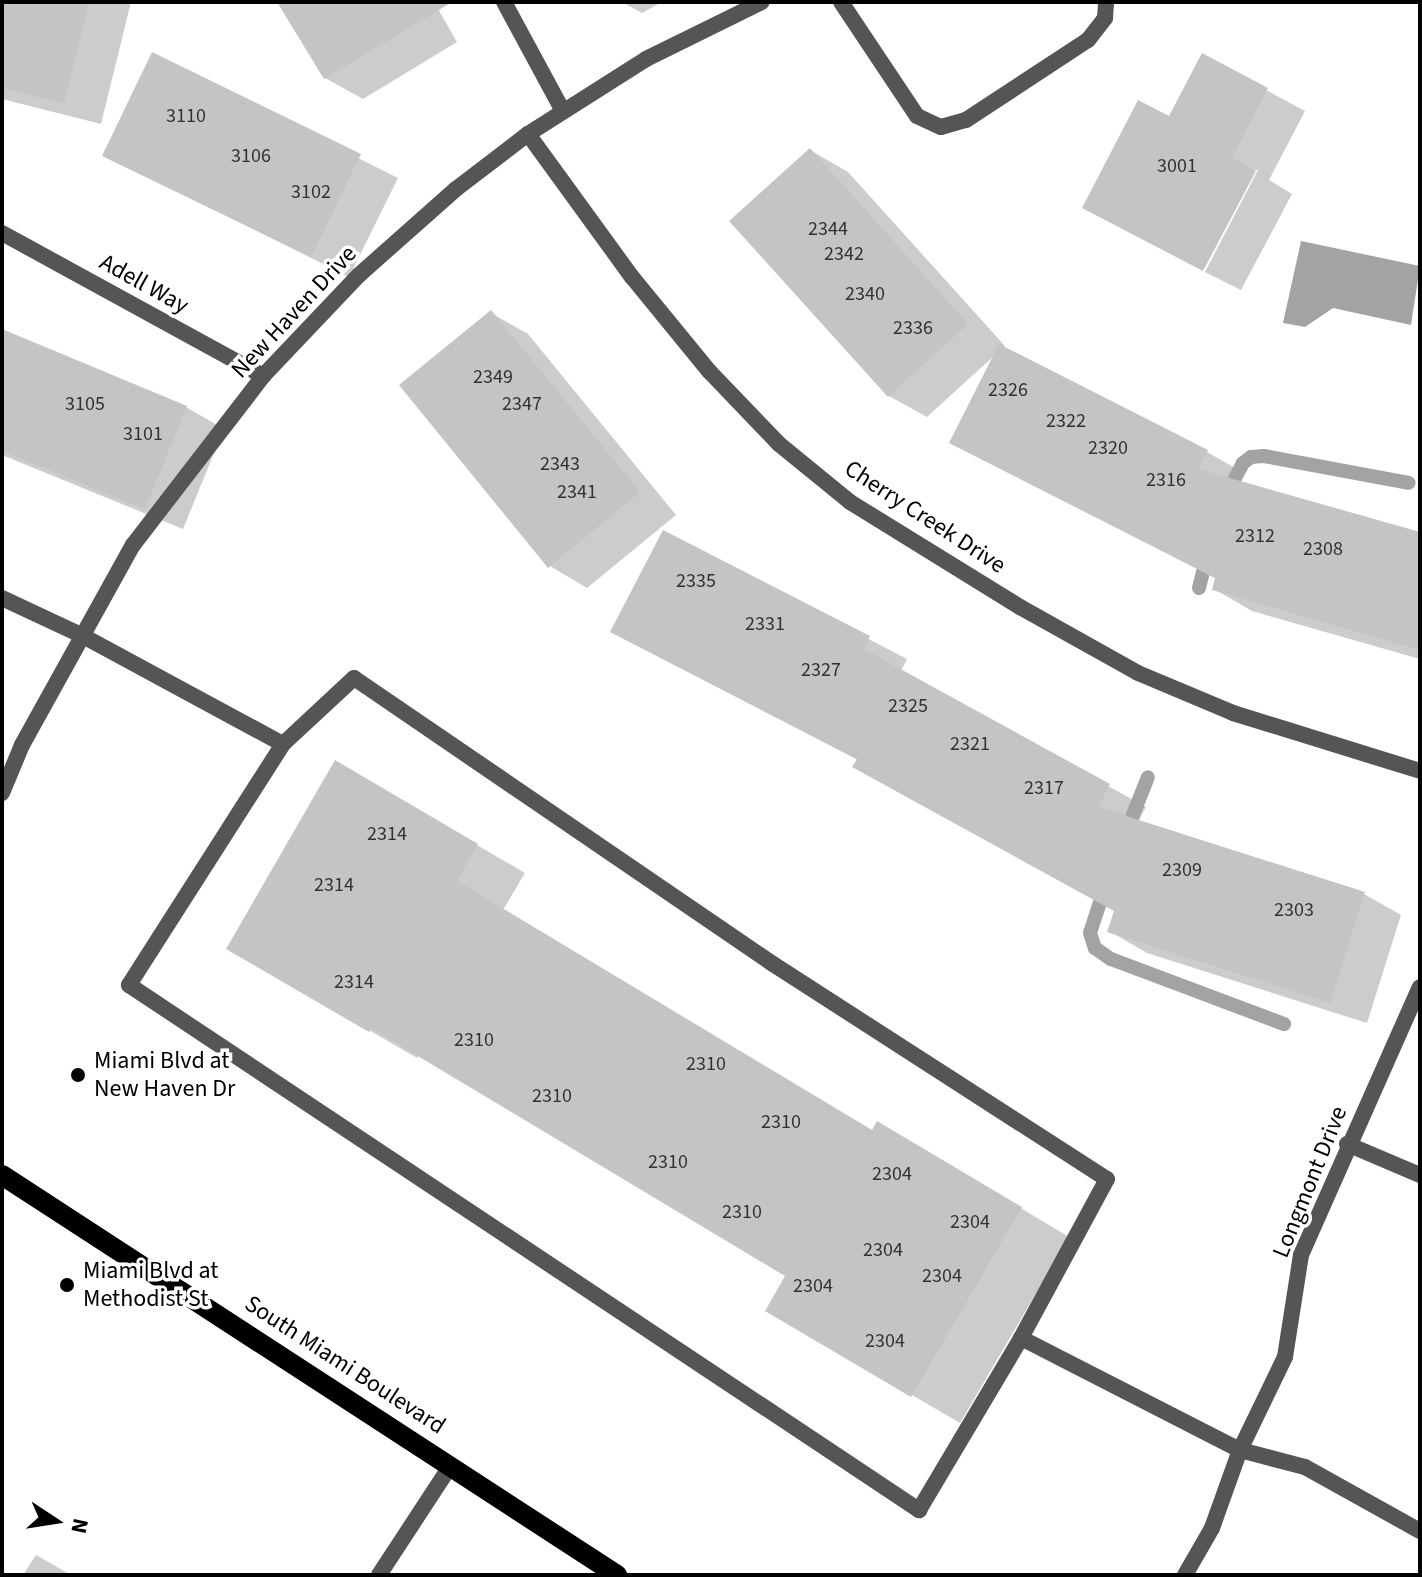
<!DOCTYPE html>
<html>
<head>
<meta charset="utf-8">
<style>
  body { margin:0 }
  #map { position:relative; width:1422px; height:1577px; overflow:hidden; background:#fff; font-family:"Source Sans 3",sans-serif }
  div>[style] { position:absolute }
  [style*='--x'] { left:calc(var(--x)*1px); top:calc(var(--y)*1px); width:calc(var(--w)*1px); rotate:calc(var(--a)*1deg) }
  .water>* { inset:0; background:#a3a3a3 }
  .shadow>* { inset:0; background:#0003 }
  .stream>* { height:14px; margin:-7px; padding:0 7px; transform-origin:7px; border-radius:7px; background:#a3a3a3 }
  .building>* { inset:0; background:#c4c4c4 }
  .lane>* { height:16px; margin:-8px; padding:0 8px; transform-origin:8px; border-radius:8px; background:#555 }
  .street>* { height:16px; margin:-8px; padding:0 8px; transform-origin:8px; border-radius:8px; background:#555 }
  .primary>* { height:20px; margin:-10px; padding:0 10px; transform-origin:10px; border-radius:10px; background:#000 }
  .dots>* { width:22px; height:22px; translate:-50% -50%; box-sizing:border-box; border:4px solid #fff; border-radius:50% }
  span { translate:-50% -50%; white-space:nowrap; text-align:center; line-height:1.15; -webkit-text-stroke:7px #fff; paint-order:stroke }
  .number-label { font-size:20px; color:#313131 }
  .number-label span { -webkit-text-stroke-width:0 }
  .street-label { font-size:24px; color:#000 }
  .poi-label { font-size:24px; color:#000 }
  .left { translate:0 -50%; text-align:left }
  .frame { position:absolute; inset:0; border:4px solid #000; pointer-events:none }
  .north { position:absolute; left:16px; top:1481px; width:80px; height:80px; -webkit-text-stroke:6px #fff; paint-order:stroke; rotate:102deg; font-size:22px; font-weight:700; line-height:32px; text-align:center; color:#000 }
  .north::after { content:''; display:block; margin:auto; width:28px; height:36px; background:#000; clip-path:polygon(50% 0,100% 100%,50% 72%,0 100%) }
</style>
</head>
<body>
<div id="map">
  <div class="water">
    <i style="clip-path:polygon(1301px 241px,1420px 266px,1411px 325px,1333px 308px,1305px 327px,1283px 323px)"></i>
  </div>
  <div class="shadow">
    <i style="clip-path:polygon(2px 2px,131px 2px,101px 124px,2px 99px)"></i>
    <i style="clip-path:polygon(280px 2px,434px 2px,457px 42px,363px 99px,325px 78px)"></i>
    <i style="clip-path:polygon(622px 2px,662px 2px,642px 13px)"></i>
    <i style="clip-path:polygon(152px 55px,398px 178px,349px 277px,105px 155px)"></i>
    <i style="clip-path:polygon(1203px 56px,1305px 111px,1269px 180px,1292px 194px,1241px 290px,1205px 272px,1258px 170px,1254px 170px,1201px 270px,1169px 119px)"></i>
    <i style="clip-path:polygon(810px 150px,848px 172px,1005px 346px,1002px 348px,1207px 452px,1244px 473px,1239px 483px,1420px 535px,1420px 659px,1252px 611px,1214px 589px,1217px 579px,952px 442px,996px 354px,927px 417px,889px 396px)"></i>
    <i style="clip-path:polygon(491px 313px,528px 334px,676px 515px,587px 588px,550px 566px)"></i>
    <i style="clip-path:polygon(2px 332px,186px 407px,224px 429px,183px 529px,2px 455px)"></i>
    <i style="clip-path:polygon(663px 532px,907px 659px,901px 671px,1146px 807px,1138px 822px,1364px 894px,1401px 915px,1367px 1023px,1147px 953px,1109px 931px,1116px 911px,858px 760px,650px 652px)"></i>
    <i style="clip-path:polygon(336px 763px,525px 873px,503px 910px,873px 1132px,925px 1151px,1069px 1237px,960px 1423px,912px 1395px,788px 1275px,419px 1055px,417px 1058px,228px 948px)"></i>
    <i style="clip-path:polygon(36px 1555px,71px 1575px,23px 1575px)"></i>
  </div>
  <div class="stream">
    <i style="--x:1226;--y:495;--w:36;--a:-62"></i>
    <i style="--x:1243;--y:463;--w:10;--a:-37"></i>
    <i style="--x:1251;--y:457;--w:13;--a:-4"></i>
    <i style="--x:1264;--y:456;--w:147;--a:10.5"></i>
    <i style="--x:1199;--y:588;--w:36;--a:-76"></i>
    <i style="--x:1125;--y:835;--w:62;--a:-68.4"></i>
    <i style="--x:1105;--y:887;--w:48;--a:108.1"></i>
    <i style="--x:1090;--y:933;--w:16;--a:72"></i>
    <i style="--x:1095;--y:948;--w:19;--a:35"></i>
    <i style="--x:1111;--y:959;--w:185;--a:20.6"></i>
  </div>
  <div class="building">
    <i style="clip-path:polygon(2px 2px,89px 2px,64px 104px,2px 88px)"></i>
    <i style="clip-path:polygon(277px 2px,452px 2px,324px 79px)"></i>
    <i style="clip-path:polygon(152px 52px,361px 154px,311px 257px,102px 156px)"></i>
    <i style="clip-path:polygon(1202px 53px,1268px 88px,1232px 158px,1256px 171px,1203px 271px,1082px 208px,1138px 100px,1169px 116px)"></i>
    <i style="clip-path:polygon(810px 148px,968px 324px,888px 397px,729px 221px)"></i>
    <i style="clip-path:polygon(491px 310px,640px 492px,548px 568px,399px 385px)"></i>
    <i style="clip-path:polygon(2px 329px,187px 406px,145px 509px,2px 451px)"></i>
    <i style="clip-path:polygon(999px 344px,1208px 450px,1198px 469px,1420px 532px,1420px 650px,1212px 590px,1215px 578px,949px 443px)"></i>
    <i style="clip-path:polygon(663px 530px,870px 636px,864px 649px,1110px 784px,1098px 807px,1365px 892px,1330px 1003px,1107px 932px,1114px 911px,852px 767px,857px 759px,610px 632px)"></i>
    <i style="clip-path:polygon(335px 760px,478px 844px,457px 881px,872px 1130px,877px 1121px,1022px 1207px,911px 1397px,765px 1311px,785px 1276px,371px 1028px,369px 1032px,226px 949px)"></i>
  </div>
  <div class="lane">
    <i style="--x:841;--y:2;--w:137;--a:56.3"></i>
    <i style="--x:917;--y:116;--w:26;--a:25"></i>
    <i style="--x:941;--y:127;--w:26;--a:-16"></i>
    <i style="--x:966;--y:120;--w:146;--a:-33.3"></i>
    <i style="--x:1088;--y:40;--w:28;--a:-52"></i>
    <i style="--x:1105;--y:18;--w:16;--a:-86"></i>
    <i style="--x:2;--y:598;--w:89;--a:25.1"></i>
    <i style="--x:83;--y:636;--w:227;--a:28.4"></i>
    <i style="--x:283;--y:744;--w:97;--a:-42.9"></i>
    <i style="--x:354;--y:678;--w:507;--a:34.32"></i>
    <i style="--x:773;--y:964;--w:397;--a:32.8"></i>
    <i style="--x:1107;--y:1179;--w:181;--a:118.4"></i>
    <i style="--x:1021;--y:1338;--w:246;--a:27.1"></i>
    <i style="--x:1240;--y:1450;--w:67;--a:14.7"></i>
    <i style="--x:1305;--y:1467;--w:132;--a:29.1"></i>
    <i style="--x:283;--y:744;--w:286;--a:122.6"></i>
    <i style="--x:129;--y:985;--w:949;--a:33.61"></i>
    <i style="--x:919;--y:1510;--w:200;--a:-59.3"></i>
    <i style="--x:379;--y:1575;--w:131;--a:-56.8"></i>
  </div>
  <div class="street">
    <i style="--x:504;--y:2;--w:124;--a:61.6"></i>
    <i style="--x:528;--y:134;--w:177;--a:54"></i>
    <i style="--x:632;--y:277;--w:122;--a:50.7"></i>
    <i style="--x:709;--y:371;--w:101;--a:46.2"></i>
    <i style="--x:779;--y:444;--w:92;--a:39.2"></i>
    <i style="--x:850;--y:502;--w:200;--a:31.7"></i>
    <i style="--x:1020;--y:607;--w:135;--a:29.2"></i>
    <i style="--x:1138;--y:673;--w:103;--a:22.8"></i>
    <i style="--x:1233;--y:713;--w:196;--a:17.2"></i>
    <i style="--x:2;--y:233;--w:298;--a:28.7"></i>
    <i style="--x:2;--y:793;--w:52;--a:-67.4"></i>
    <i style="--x:22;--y:745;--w:229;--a:-61"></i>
    <i style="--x:133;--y:545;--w:213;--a:-52.4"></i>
    <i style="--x:263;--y:376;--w:139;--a:-46.5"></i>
    <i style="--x:359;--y:275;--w:130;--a:-41.6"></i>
    <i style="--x:456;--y:189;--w:91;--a:-37.4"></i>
    <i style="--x:528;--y:134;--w:140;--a:-32.4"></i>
    <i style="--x:646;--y:59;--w:129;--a:-26.2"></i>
    <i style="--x:1347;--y:1144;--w:79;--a:23"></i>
    <i style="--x:1185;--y:1575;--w:54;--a:-60.1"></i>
    <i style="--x:1212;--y:1528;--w:83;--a:-70.3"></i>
    <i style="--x:1240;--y:1450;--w:103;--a:-64.2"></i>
    <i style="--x:1285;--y:1357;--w:103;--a:-81.1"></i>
    <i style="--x:1301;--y:1255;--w:293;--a:-66.1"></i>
  </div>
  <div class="primary">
    <i style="--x:2;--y:1175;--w:734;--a:33.04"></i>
  </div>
  <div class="dots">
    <i style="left:78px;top:1075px;background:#000"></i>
    <i style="left:67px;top:1285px;background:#000"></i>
  </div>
  <div class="number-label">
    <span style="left:186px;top:116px">3110</span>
    <span style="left:251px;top:156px">3106</span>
    <span style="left:1177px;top:166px">3001</span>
    <span style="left:311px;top:192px">3102</span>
    <span style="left:828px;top:229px">2344</span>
    <span style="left:844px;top:254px">2342</span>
    <span style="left:865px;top:294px">2340</span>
    <span style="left:913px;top:328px">2336</span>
    <span style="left:493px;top:377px">2349</span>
    <span style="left:1008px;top:390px">2326</span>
    <span style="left:85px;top:404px">3105</span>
    <span style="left:522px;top:404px">2347</span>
    <span style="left:1066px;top:421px">2322</span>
    <span style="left:143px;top:434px">3101</span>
    <span style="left:1108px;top:448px">2320</span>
    <span style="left:560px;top:464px">2343</span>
    <span style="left:1166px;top:480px">2316</span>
    <span style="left:577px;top:492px">2341</span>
    <span style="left:1255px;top:536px">2312</span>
    <span style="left:1323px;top:549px">2308</span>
    <span style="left:696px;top:581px">2335</span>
    <span style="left:765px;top:624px">2331</span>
    <span style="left:821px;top:670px">2327</span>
    <span style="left:908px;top:706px">2325</span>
    <span style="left:970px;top:744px">2321</span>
    <span style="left:1044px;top:788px">2317</span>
    <span style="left:387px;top:834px">2314</span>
    <span style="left:1182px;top:870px">2309</span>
    <span style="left:334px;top:885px">2314</span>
    <span style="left:1294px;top:910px">2303</span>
    <span style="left:354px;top:982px">2314</span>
    <span style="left:474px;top:1040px">2310</span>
    <span style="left:706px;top:1064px">2310</span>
    <span style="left:552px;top:1096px">2310</span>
    <span style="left:781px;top:1122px">2310</span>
    <span style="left:668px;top:1162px">2310</span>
    <span style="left:892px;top:1174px">2304</span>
    <span style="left:742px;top:1212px">2310</span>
    <span style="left:970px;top:1222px">2304</span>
    <span style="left:883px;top:1250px">2304</span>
    <span style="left:942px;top:1276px">2304</span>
    <span style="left:813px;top:1286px">2304</span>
    <span style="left:885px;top:1341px">2304</span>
  </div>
  <div class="street-label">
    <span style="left:144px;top:284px;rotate:29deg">Adell Way</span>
    <span style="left:294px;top:312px;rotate:-47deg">New Haven Drive</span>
    <span style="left:925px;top:517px;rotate:33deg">Cherry Creek Drive</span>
    <span style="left:1310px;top:1182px;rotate:-68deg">Longmont Drive</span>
    <span style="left:345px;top:1365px;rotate:33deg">South Miami Boulevard</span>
  </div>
  <div class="poi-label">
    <span class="left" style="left:94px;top:1075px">Miami Blvd at<br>New Haven Dr</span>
    <span class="left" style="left:83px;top:1285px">Miami Blvd at<br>Methodist St</span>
  </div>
  <div class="frame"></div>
  <div class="north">N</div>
</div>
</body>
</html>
